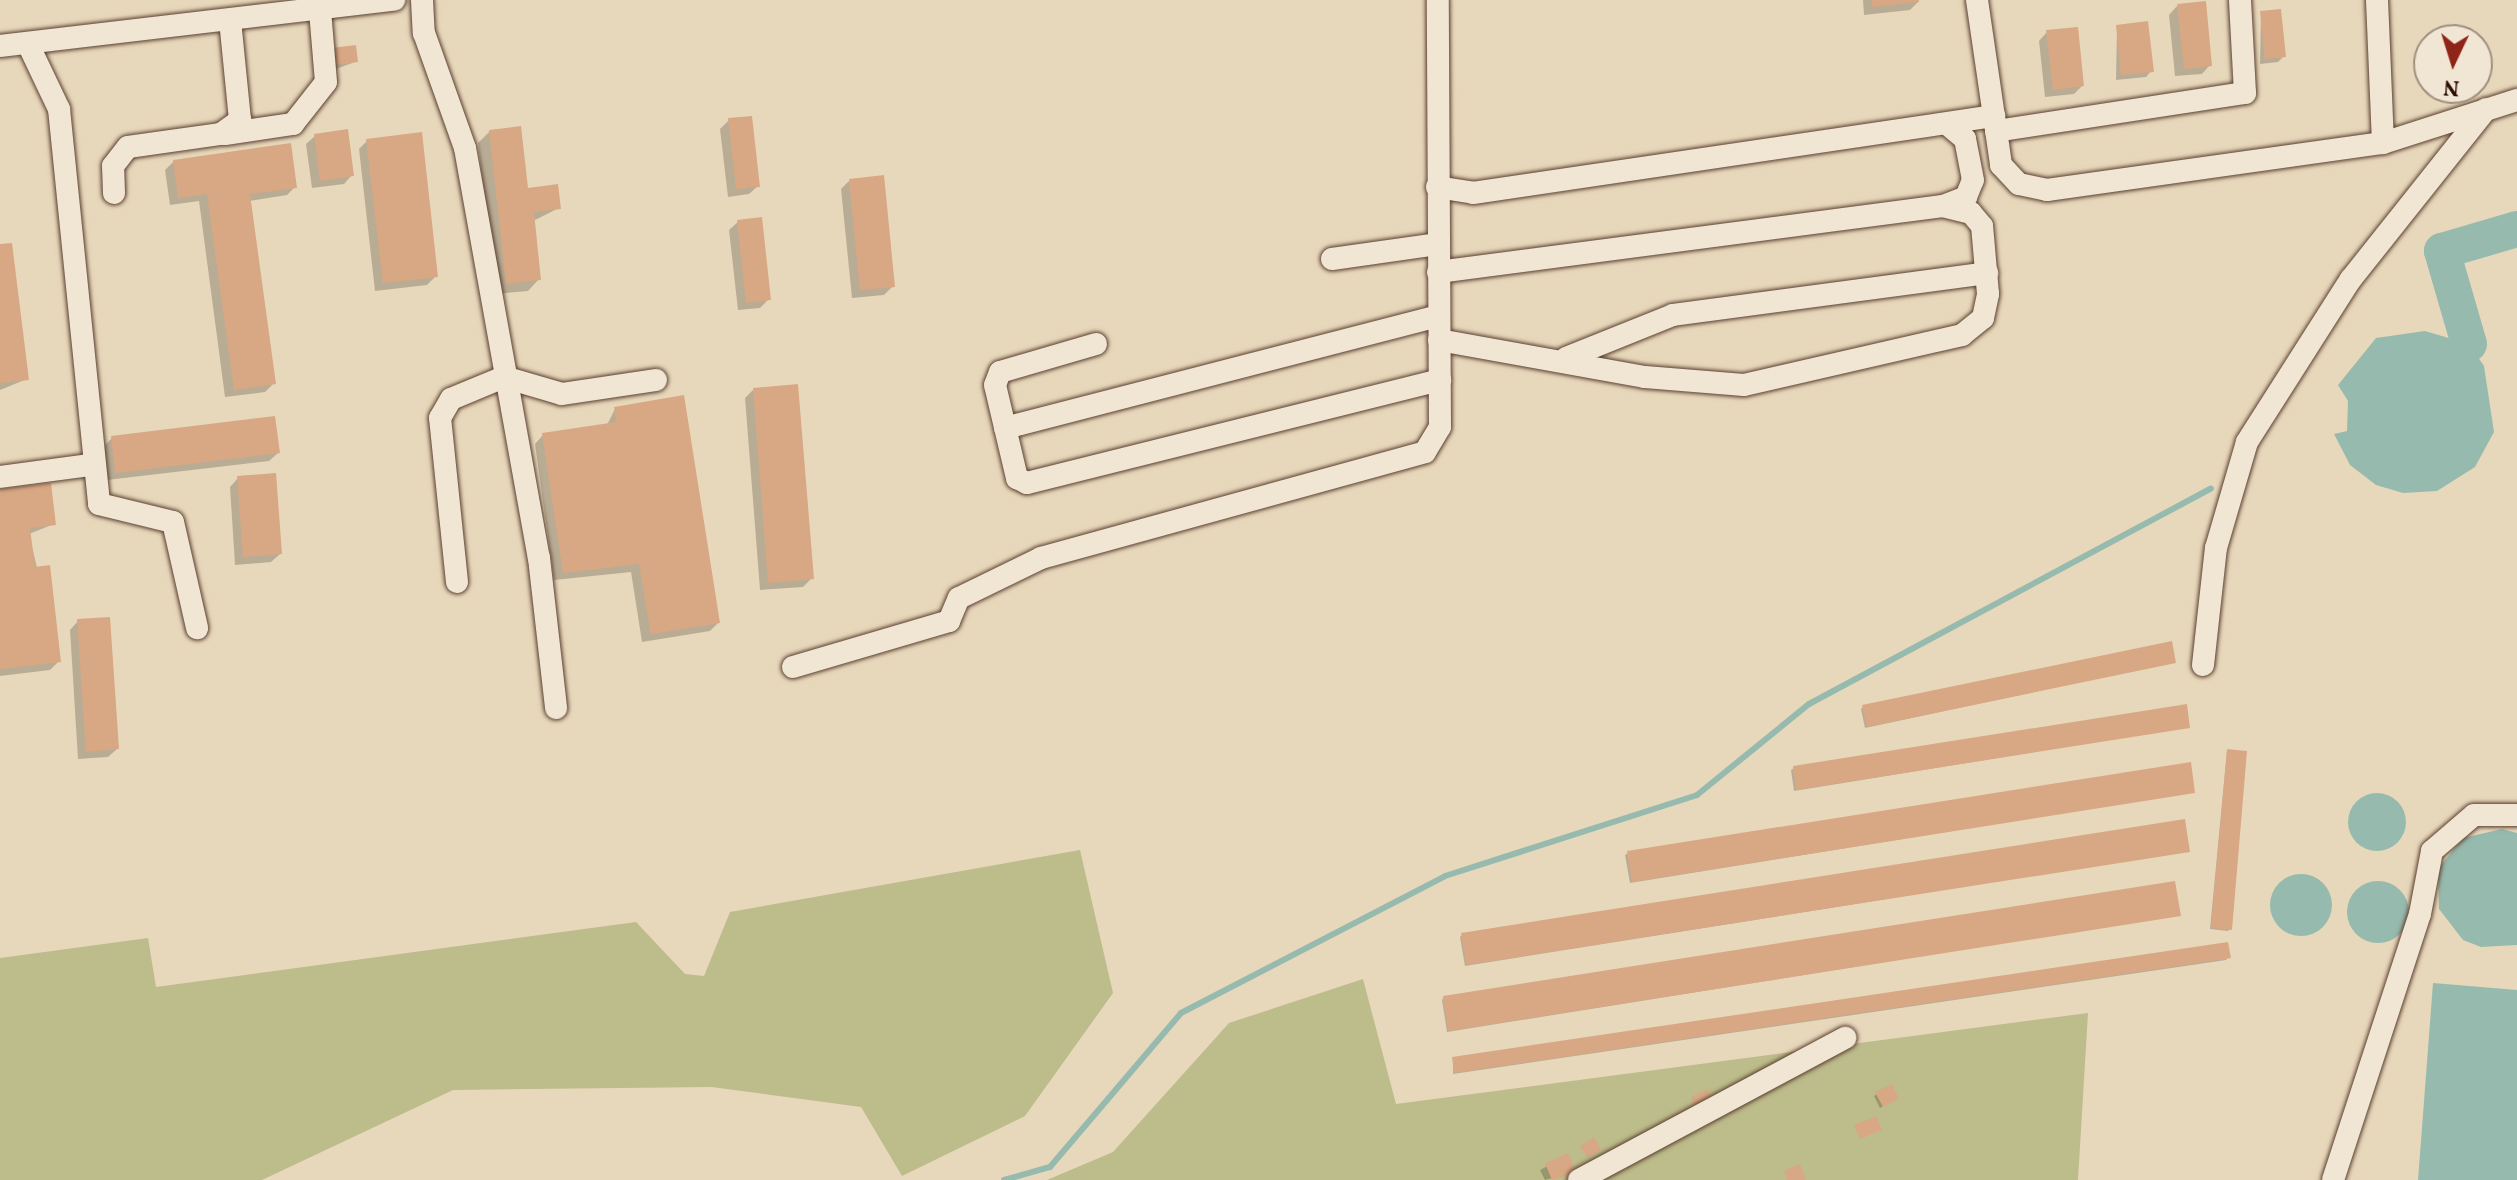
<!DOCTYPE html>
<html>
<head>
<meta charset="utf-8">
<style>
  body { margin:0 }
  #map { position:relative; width:2517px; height:1180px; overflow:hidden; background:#e8d8bb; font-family:Vollkorn,serif }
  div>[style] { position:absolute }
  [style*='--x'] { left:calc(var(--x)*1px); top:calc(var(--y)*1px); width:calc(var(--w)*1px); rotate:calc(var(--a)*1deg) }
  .green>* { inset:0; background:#bdbc8b }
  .water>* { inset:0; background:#97baae }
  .round { border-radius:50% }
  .shadow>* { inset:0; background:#0003 }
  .stream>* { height:6px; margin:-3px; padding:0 3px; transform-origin:3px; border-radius:3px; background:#97baae }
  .river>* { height:36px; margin:-18px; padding:0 18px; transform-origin:18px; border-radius:18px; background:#97baae }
  .building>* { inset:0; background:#d8a884 }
  .roads { filter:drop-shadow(0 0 2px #5a3f30) drop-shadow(0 0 2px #5a3f30) }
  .minor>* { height:22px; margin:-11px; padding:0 11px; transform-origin:11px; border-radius:11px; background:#f0e6d3 }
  span { translate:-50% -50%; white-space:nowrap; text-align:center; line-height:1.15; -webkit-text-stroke:6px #f0e6d3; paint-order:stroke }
  .north { position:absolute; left:2413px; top:24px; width:80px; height:80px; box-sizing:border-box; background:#f0e6d3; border:2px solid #a18f7f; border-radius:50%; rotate:184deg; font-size:22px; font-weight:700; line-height:32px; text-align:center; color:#2a0c02 }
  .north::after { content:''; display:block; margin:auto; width:28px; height:36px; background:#8f2418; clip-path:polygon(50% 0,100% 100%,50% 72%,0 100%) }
</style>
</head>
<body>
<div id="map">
  <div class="green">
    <i style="clip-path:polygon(1080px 850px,1113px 993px,1025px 1116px,902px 1176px,861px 1107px,712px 1087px,453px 1090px,262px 1180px,0 1180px,0 958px,148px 938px,156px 987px,636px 922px,685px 974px,704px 976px,730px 912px)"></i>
    <i style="clip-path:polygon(1363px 979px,1396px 1104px,2088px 1013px,2078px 1180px,1047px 1180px,1113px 1152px,1229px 1023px)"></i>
  </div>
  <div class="water">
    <i style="clip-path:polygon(2425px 331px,2469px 344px,2484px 366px,2494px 432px,2475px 467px,2437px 491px,2403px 493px,2376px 485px,2350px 465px,2334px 434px,2347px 431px,2348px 401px,2338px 385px,2376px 338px)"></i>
    <i class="round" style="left:2348px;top:793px;width:58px;height:58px"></i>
    <i style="clip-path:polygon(2502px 829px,2517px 833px,2517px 945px,2481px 947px,2463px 940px,2439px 909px,2438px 869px,2463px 838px)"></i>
    <i class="round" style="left:2270px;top:874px;width:62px;height:62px"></i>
    <i class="round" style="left:2347px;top:881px;width:62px;height:62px"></i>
    <i style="clip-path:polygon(2433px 983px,2517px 990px,2517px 1180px,2418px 1180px)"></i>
  </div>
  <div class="shadow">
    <i style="clip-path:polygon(1863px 0,1919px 0,1919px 1px,1910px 10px,1864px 15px)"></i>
    <i style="clip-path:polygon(2177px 6px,2210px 65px,2202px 74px,2175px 76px,2169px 15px)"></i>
    <i style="clip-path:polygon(2261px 13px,2284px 56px,2278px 62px,2260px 64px)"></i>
    <i style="clip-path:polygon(2117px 27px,2151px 71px,2146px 77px,2116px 80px)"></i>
    <i style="clip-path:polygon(2047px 32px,2082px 86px,2074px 94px,2045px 97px,2039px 41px)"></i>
    <i style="clip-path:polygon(332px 50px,355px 62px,325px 73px)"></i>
    <i style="clip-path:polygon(729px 120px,758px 186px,749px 194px,728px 197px,720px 129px)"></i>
    <i style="clip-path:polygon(490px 131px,526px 190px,559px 208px,533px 221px,539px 279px,528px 291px,495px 294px,478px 143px)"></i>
    <i style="clip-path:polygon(315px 136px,352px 175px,344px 184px,312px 188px,306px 144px)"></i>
    <i style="clip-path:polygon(367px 141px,436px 276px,427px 285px,375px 291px,359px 149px)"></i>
    <i style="clip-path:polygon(174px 161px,295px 187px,287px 195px,249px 201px,274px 383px,265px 392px,225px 397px,199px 201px,170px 205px,165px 170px)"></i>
    <i style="clip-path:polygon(849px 181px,893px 286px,884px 295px,852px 298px,841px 189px)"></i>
    <i style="clip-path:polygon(738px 222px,769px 299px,760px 308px,738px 310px,729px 230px)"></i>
    <i style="clip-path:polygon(0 246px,27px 379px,0 390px)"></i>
    <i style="clip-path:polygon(753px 390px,812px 578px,803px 587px,760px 590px,745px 398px)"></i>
    <i style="clip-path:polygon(615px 409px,718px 623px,710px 631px,642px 642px,631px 572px,554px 580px,535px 444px,543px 435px,607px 425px)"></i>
    <i style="clip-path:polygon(112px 438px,278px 453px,269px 461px,107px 480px,103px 447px)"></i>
    <i style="clip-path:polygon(238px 478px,280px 554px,271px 562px,235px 565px,230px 487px)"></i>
    <i style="clip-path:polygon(0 491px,54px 524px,29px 534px,59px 661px,50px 670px,0 676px)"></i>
    <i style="clip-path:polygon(78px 621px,117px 749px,108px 757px,78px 759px,70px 630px)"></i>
    <i style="clip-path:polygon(2174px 662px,1865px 728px,1861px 709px,1863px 707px)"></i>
    <i style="clip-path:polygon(2188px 727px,1794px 791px,1791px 770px,1794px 768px)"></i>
    <i style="clip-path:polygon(2227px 751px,2230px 929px,2228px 931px,2210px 929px)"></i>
    <i style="clip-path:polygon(2193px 792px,1630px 883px,1625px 855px,1628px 853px)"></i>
    <i style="clip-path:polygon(2188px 851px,1465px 966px,1460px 937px,1462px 935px)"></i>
    <i style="clip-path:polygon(2179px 915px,1447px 1032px,1442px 1000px,1444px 997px)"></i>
    <i style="clip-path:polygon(2228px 958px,2226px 960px,1453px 1074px,1453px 1059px)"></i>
    <i style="clip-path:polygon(1891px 1086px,1895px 1100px,1880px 1108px,1874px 1096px)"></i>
    <i style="clip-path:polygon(1567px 1156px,1574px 1172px,1545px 1180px,1540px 1170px)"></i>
  </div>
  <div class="stream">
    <i style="--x:1004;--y:1180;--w:48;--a:-15.8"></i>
    <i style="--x:1050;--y:1167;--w:202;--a:-49.6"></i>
    <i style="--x:1181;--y:1013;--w:297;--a:-27.4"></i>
    <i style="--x:1445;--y:876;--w:265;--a:-17.8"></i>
    <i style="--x:1697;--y:795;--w:144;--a:-39.1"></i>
    <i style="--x:1809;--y:704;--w:456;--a:-28.2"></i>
  </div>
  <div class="river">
    <i style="--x:2469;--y:344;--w:97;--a:-106.2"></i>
    <i style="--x:2442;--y:251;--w:78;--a:-16.3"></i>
  </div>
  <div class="building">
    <i style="clip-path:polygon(1872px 0,1919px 0,1919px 2px,1872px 7px)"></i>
    <i style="clip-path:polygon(2206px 1px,2212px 66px,2184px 69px,2177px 4px)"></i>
    <i style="clip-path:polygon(2281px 9px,2286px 57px,2265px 59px,2260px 11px)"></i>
    <i style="clip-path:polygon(2148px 21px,2154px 72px,2121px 75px,2116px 25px)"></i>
    <i style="clip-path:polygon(2078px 27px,2084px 86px,2053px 90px,2046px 30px)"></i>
    <i style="clip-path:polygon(356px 45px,358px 62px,333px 65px,331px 48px)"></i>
    <i style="clip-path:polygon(752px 116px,760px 187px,736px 189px,728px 118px)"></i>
    <i style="clip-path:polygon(521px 126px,528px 188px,558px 184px,561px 209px,534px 212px,541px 280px,506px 284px,489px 130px)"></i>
    <i style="clip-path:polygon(348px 129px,354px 176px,320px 181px,314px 134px)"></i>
    <i style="clip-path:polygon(422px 132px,438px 277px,383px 283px,366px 139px)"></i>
    <i style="clip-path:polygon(291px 143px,297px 188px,250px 194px,276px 384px,234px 390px,207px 194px,178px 198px,173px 160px)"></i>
    <i style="clip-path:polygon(884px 175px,895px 287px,860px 290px,849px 179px)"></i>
    <i style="clip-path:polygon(762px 217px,771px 300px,746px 303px,737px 220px)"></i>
    <i style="clip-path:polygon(12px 243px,29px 380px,0 383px,0 244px)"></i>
    <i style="clip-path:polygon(798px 384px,814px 579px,768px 583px,753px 388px)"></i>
    <i style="clip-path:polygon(684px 395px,720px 623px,651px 634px,639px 564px,563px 573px,542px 433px,616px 422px,614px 407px)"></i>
    <i style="clip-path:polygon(275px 416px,280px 453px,115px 473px,111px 436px)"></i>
    <i style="clip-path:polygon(276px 473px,282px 554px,243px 557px,237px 476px)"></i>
    <i style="clip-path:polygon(51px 483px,56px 525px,30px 528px,35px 567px,50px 565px,61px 662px,0 669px,0 489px)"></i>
    <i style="clip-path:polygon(110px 617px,119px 749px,86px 752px,77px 619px)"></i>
    <i style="clip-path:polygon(2172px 641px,2176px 663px,1867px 727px,1862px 705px)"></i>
    <i style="clip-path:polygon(2187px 704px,2190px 728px,1796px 790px,1793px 766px)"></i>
    <i style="clip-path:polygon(2227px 749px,2247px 751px,2232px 930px,2211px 928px)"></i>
    <i style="clip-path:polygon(2191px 762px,2195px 793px,1632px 882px,1627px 851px)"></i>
    <i style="clip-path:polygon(2185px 819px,2190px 852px,1466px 965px,1461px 933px)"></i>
    <i style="clip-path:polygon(2175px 881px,2181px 916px,1448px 1031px,1443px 996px)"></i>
    <i style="clip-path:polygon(2228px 942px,2231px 958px,1454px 1073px,1452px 1057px)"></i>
    <i style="clip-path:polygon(1892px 1084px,1899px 1099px,1883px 1107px,1875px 1092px)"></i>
    <i style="clip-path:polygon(1708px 1089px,1714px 1104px,1697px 1112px,1691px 1097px)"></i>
    <i style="clip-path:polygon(1876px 1116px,1882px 1130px,1860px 1139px,1854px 1125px)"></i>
    <i style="clip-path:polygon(1594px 1137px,1601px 1149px,1588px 1158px,1580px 1146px)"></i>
    <i style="clip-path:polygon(1568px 1153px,1576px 1173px,1552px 1180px,1545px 1163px)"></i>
    <i style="clip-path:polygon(1800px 1164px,1806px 1180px,1787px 1180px,1784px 1171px)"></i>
  </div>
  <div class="roads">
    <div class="minor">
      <i style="--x:422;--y:0;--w:33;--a:87"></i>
      <i style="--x:424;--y:33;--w:122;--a:70.4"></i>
      <i style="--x:465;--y:148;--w:417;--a:79.8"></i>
      <i style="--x:539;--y:558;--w:151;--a:83.5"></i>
      <i style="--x:1977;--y:0;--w:167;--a:81.7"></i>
      <i style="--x:2001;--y:165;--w:26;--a:47"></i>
      <i style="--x:2019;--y:184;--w:29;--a:12"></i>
      <i style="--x:2047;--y:190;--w:339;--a:-8"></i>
      <i style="--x:2383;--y:143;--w:141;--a:-17.8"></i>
      <i style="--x:2377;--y:0;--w:143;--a:87.6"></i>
      <i style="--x:28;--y:44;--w:72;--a:64.5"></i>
      <i style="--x:59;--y:109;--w:397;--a:84.2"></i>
      <i style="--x:99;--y:504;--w:76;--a:13.7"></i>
      <i style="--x:173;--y:522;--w:109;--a:77.2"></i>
      <i style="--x:0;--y:46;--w:397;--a:-6.7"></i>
      <i style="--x:1996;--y:131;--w:252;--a:-8.7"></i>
      <i style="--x:2245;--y:93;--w:93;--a:-93.1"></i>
      <i style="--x:225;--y:134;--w:69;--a:-8.4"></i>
      <i style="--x:293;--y:124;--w:53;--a:-51.8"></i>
      <i style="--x:326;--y:82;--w:72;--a:-94.8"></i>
      <i style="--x:1437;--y:187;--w:36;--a:9"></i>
      <i style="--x:1473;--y:193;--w:527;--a:-8.41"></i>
      <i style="--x:114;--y:193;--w:27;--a:-92"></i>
      <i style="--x:113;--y:166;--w:24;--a:-52"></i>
      <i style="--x:128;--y:147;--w:94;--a:-8"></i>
      <i style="--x:221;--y:134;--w:24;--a:-36"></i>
      <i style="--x:240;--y:120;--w:100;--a:-95.7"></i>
      <i style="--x:1332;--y:259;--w:106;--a:-8.1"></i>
      <i style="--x:1438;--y:272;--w:509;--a:-7.45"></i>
      <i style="--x:1943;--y:206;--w:25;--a:-21"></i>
      <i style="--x:1966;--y:197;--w:18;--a:-68"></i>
      <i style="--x:1973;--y:180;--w:42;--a:-101"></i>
      <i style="--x:1965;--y:139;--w:23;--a:-140"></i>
      <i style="--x:1439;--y:340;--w:209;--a:10.2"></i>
      <i style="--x:1645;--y:377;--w:99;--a:4.6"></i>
      <i style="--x:1744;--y:385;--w:224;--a:-12.9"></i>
      <i style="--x:1962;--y:335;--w:27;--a:-39"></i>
      <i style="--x:1983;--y:318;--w:25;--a:-78"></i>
      <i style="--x:1988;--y:294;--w:68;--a:-95"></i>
      <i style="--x:1982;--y:226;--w:17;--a:-130"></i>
      <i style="--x:1971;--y:213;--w:29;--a:-166"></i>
      <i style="--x:1096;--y:344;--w:100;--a:163.7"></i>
      <i style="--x:1000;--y:372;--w:14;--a:111"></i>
      <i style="--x:995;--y:385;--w:96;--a:76.7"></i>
      <i style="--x:1017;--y:478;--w:11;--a:27"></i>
      <i style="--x:1027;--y:483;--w:426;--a:-14"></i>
      <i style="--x:1566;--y:358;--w:115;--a:-21.9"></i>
      <i style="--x:1673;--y:315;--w:317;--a:-7.6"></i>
      <i style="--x:1005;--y:428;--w:447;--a:-14.5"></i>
      <i style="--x:0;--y:477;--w:91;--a:-7.6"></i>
      <i style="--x:457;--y:582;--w:165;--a:-95.9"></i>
      <i style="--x:440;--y:418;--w:22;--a:-60"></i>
      <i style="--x:451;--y:399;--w:57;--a:-22.5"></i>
      <i style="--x:504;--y:377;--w:60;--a:16.3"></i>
      <i style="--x:562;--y:394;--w:95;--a:-8.5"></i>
      <i style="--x:2203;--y:665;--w:118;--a:-83.7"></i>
      <i style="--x:2216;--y:548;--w:110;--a:-73.7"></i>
      <i style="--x:2247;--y:442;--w:193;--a:-57.5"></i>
      <i style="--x:2351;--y:279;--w:217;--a:-51.5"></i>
      <i style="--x:793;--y:667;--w:163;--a:-16.4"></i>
      <i style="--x:949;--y:621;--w:25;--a:-67"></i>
      <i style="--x:959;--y:598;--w:91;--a:-26"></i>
      <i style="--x:1041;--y:558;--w:398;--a:-15.4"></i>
      <i style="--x:1425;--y:452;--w:29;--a:-59"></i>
      <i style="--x:1440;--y:427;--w:427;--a:-90.3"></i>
      <i style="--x:1579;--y:1180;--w:302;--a:-28.1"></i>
      <i style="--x:2333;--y:1180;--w:280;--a:-71.9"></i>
      <i style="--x:2420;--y:914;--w:64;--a:-79.2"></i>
      <i style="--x:2432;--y:851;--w:55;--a:-40.6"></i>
      <i style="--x:2474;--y:815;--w:43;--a:0"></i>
    </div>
  </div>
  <div class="north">N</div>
</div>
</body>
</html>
